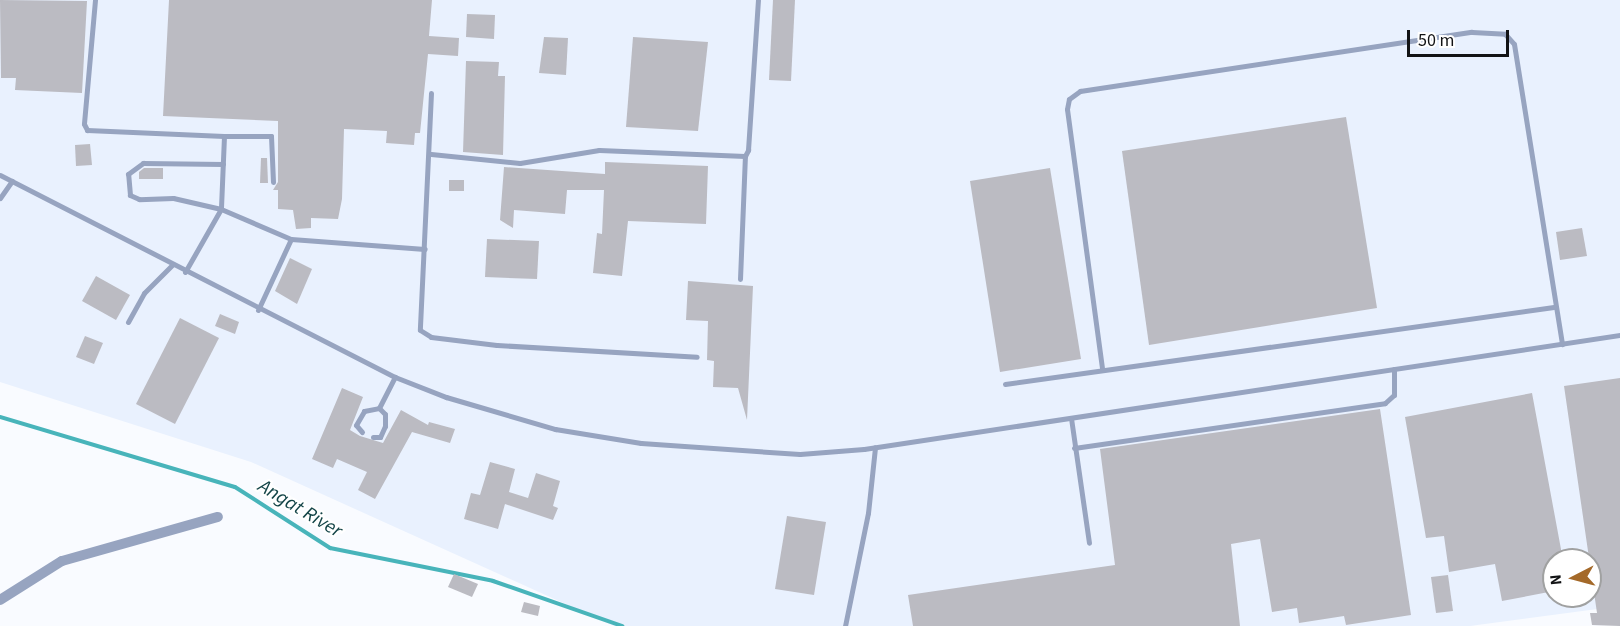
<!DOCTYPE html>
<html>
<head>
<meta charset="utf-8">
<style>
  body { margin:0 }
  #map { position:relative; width:1620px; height:626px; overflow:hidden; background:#f9fbff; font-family:"Source Sans 3",sans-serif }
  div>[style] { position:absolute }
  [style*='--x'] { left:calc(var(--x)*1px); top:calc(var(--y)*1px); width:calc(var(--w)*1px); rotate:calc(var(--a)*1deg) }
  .built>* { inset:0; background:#e9f1fe }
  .stream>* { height:4px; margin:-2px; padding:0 2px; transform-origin:2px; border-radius:2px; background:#48b4ba }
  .building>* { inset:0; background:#bbbbc2 }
  .lane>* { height:5px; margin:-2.5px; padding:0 2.5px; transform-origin:2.5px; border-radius:2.5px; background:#97a4c0 }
  .street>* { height:10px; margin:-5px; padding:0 5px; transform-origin:5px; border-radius:5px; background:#97a4c0 }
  span { translate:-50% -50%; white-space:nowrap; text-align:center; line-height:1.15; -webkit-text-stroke:4.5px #fff; paint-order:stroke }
  .water-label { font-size:20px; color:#134447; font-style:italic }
  .north { position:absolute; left:1542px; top:548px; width:60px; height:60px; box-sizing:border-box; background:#fff; border:2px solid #a0a1a1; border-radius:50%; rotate:264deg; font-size:16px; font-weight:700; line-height:24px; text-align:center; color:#121315 }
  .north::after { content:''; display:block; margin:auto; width:21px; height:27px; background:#a46929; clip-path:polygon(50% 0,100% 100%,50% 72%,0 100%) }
  .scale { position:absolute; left:1407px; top:30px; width:102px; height:27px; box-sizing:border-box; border:3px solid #121315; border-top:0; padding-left:8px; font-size:18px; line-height:21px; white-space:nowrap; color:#121315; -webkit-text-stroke:4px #fff; paint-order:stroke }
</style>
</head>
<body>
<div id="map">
  <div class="built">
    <i style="clip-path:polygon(evenodd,0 0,1620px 0,1620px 606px,1470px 626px,614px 626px,251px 462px,0 382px,0 0,1554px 560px,1590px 560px,1590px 596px,1554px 596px,1554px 560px)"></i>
  </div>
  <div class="stream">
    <i style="--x:0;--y:417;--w:245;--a:16.6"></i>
    <i style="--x:235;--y:487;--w:113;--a:32.7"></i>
    <i style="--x:330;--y:548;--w:166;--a:11.4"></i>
    <i style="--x:493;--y:581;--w:137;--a:19.2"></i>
  </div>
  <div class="building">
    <i style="clip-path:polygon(0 0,87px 1px,82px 93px,15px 90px,16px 78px,1px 78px)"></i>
    <i style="clip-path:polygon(169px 0,432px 0,429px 36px,459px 38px,458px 56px,428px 54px,420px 133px,415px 133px,414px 145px,386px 143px,387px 131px,344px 129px,342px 199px,338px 219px,311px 218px,311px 228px,296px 229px,293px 210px,278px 209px,278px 190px,273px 190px,278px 182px,278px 121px,163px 116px)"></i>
    <i style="clip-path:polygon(773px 0,795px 0,791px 81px,769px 80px)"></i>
    <i style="clip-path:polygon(467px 14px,495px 15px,494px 39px,466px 37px)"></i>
    <i style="clip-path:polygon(544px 37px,568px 38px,566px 75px,539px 73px)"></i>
    <i style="clip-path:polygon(633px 37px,708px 42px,698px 131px,626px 127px)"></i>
    <i style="clip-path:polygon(466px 61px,499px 62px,498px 76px,505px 76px,503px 155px,463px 152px)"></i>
    <i style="clip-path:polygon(1346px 117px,1377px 308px,1149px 345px,1122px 151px)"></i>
    <i style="clip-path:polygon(90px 144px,92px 165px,76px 166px,75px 145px)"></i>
    <i style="clip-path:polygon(261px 158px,267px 158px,268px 183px,260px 183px)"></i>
    <i style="clip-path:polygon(605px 162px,708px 166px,706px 224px,628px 221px,622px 276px,593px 273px,597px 233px,602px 234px,604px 190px,567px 190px,565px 214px,514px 210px,513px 228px,500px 220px,504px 167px,605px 174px)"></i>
    <i style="clip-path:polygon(144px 168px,163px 168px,163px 179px,139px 179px,139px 172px)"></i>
    <i style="clip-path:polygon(1050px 168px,1081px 359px,1000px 372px,970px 181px)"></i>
    <i style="clip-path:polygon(449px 180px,464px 180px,464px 191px,449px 191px)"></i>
    <i style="clip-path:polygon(1582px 228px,1587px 256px,1560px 260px,1556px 232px)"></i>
    <i style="clip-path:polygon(487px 239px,539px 241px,537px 279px,485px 277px)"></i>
    <i style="clip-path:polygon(290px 258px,312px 269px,297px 304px,275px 291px)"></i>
    <i style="clip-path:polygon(96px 276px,130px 295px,116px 320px,82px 301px)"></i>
    <i style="clip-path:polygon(688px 281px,753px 286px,747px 420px,738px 388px,713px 387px,714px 361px,707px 360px,708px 321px,686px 320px)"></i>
    <i style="clip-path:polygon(220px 314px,239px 322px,235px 334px,215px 326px)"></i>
    <i style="clip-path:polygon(180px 318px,219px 338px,175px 424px,136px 404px)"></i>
    <i style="clip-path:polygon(85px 336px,103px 343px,94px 364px,76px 357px)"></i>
    <i style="clip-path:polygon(1620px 378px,1620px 626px,1592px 625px,1590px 613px,1597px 613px,1564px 386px)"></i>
    <i style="clip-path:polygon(342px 388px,363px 397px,350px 430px,360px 436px,383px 443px,401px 410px,428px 425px,429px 422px,455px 429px,450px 443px,412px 432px,375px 499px,358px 490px,367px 472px,337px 459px,333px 468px,312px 459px)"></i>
    <i style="clip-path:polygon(1532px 393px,1563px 560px,1554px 560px,1554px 591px,1502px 601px,1495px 564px,1449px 572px,1444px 536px,1426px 538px,1405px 417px)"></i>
    <i style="clip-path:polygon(1380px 409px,1411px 615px,1346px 625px,1344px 616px,1299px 623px,1297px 608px,1272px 612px,1260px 539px,1231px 544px,1240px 626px,913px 626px,908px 595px,1115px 565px,1100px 449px)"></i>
    <i style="clip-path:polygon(490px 462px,515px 469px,509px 492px,528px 498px,536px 473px,560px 481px,553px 506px,558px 508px,553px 520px,505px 504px,498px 529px,464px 519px,471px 493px,480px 495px)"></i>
    <i style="clip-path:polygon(787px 516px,826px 522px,814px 595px,775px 589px)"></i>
    <i style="clip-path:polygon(454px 574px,478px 584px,472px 597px,448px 587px)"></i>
    <i style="clip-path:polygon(1448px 575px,1453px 611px,1436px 613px,1431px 577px)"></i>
    <i style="clip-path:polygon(524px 602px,540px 606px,538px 616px,521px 612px)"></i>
  </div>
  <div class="lane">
    <i style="--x:95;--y:0;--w:124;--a:95.1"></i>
    <i style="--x:84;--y:124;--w:7;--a:63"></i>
    <i style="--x:87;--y:130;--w:137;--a:2.5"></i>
    <i style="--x:224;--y:136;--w:73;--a:92.4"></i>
    <i style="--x:221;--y:209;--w:76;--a:23.2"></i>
    <i style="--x:291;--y:239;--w:134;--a:4.3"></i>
    <i style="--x:431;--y:93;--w:237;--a:92.7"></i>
    <i style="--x:420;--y:330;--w:13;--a:32"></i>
    <i style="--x:431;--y:337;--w:66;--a:6.9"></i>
    <i style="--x:497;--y:345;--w:200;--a:3.4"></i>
    <i style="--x:224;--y:136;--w:47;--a:0"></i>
    <i style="--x:271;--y:136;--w:46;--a:87.5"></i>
    <i style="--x:431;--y:154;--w:89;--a:5.8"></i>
    <i style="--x:520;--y:163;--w:80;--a:-9.3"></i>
    <i style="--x:599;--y:150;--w:146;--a:2.4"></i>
    <i style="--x:745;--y:156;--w:7;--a:-63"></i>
    <i style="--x:748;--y:150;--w:150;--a:-86.2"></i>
    <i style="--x:0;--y:175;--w:444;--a:27.1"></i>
    <i style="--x:395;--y:377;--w:55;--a:21.4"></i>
    <i style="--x:446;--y:397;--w:114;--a:16.4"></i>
    <i style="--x:555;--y:429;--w:87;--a:9.2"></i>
    <i style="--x:641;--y:443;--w:159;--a:4"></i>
    <i style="--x:800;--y:454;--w:64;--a:-4.5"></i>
    <i style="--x:864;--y:449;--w:765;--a:-8.58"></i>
    <i style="--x:0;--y:198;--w:21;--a:-55"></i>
    <i style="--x:185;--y:272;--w:73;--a:-60.3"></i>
    <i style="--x:221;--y:209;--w:49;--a:-167.1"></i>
    <i style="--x:173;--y:198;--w:34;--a:178"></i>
    <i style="--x:139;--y:199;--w:10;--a:-156"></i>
    <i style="--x:130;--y:195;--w:21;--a:-95"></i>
    <i style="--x:128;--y:174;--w:19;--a:-36"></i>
    <i style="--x:143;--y:163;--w:80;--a:0.7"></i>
    <i style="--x:740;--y:279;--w:123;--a:-87.7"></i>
    <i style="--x:258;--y:310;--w:78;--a:-65.1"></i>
    <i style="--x:128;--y:322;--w:33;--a:-61"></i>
    <i style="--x:144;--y:293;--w:40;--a:-45"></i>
    <i style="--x:1102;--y:368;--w:261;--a:-97.7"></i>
    <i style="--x:1067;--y:109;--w:10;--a:-79"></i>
    <i style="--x:1069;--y:99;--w:14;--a:-36"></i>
    <i style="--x:1080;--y:91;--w:396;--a:-8.6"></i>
    <i style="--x:1472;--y:32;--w:33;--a:3"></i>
    <i style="--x:1505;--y:34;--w:13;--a:48"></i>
    <i style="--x:1514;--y:44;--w:304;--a:80.9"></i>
    <i style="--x:1005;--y:384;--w:554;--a:-7.98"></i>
    <i style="--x:379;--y:408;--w:35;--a:-63"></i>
    <i style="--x:1071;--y:418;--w:126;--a:81.8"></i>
    <i style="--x:362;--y:432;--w:9;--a:-131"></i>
    <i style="--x:356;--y:425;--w:16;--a:-60"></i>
    <i style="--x:364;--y:411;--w:15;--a:-11"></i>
    <i style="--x:379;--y:408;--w:8;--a:45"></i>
    <i style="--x:385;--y:414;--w:12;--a:90"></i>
    <i style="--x:385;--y:426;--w:12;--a:114"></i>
    <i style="--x:380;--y:437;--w:7;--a:180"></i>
    <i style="--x:1074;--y:448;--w:314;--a:-8.2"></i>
    <i style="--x:1385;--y:403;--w:12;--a:-42"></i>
    <i style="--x:1394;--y:395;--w:26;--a:-90"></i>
    <i style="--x:845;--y:626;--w:115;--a:-78.5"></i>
    <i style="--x:868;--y:513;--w:66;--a:-83.9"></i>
  </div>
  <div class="street">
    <i style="--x:0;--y:600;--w:73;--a:-32.2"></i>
    <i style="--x:62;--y:561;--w:162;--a:-15.8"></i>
  </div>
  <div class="water-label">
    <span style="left:300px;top:509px;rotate:31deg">Angat River</span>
  </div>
  <div class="north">N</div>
  <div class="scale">50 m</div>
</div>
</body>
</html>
